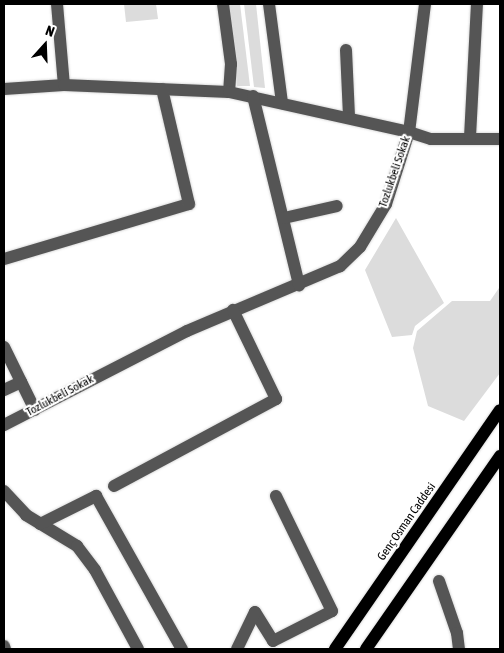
<!DOCTYPE html>
<html>
<head>
<meta charset="utf-8">
<style>
  body { margin:0 }
  #map { position:relative; width:504px; height:653px; overflow:hidden; background:#fff; font-family:"Asap Condensed",sans-serif }
  div>[style] { position:absolute }
  [style*='--x'] { left:calc(var(--x)*1px); top:calc(var(--y)*1px); width:calc(var(--w)*1px); rotate:calc(var(--a)*1deg) }
  .green>* { inset:0; background:#dcdcdc }
  .roads { filter:drop-shadow(0 0 1px #dbdbdb) drop-shadow(0 0 1px #dbdbdb) }
  .minor>* { height:12px; margin:-6px; padding:0 6px; transform-origin:6px; border-radius:6px; background:#555 }
  .major>* { height:12px; margin:-6px; padding:0 6px; transform-origin:6px; border-radius:6px; background:#000 }
  span { translate:-50% -50%; white-space:nowrap; text-align:center; line-height:1.15; -webkit-text-stroke:4.5px #fff; paint-order:stroke }
  .street-label { font-size:12px; color:#000 }
  .frame { position:absolute; inset:0; border:5px solid #000; pointer-events:none }
  .north { position:absolute; left:20px; top:20px; width:50px; height:50px; -webkit-text-stroke:4px #fff; paint-order:stroke; rotate:20deg; font-size:14px; font-weight:700; line-height:20px; text-align:center; color:#000 }
  .north::after { content:''; display:block; margin:auto; width:18px; height:22px; background:#000; clip-path:polygon(50% 0,100% 100%,50% 72%,0 100%) }
</style>
</head>
<body>
<div id="map">
  <div class="green">
    <i style="clip-path:polygon(124px 4px,156px 4px,158px 19px,126px 22px)"></i>
    <i style="clip-path:polygon(227px 4px,240px 4px,250px 86px,237px 86px)"></i>
    <i style="clip-path:polygon(244px 4px,256px 4px,265px 88px,254px 87px)"></i>
    <i style="clip-path:polygon(500px 201px,500px 373px,464px 421px,428px 406px,413px 348px,417px 331px,452px 301px,490px 301px,499px 288px)"></i>
    <i style="clip-path:polygon(396px 218px,444px 303px,415px 326px,412px 335px,392px 337px,365px 270px)"></i>
  </div>
  <div class="roads">
    <div class="minor">
      <i style="--x:57;--y:4;--w:81;--a:85.1"></i>
      <i style="--x:223;--y:4;--w:61;--a:82.4"></i>
      <i style="--x:231;--y:64;--w:28;--a:94"></i>
      <i style="--x:269;--y:4;--w:100;--a:82.5"></i>
      <i style="--x:425;--y:4;--w:129;--a:97.1"></i>
      <i style="--x:409;--y:132;--w:23;--a:18"></i>
      <i style="--x:431;--y:139;--w:69;--a:0"></i>
      <i style="--x:346;--y:50;--w:66;--a:87.4"></i>
      <i style="--x:4;--y:89;--w:60;--a:-3.8"></i>
      <i style="--x:64;--y:85;--w:165;--a:2.4"></i>
      <i style="--x:229;--y:92;--w:184;--a:12.5"></i>
      <i style="--x:409;--y:132;--w:76;--a:107.7"></i>
      <i style="--x:386;--y:204;--w:50;--a:121.2"></i>
      <i style="--x:360;--y:247;--w:28;--a:136"></i>
      <i style="--x:340;--y:266;--w:166;--a:157"></i>
      <i style="--x:187;--y:331;--w:206;--a:152.8"></i>
      <i style="--x:253;--y:96;--w:195;--a:76.3"></i>
      <i style="--x:470;--y:137;--w:133;--a:-87"></i>
      <i style="--x:284;--y:218;--w:54;--a:-12.8"></i>
      <i style="--x:4;--y:259;--w:193;--a:-16.6"></i>
      <i style="--x:189;--y:204;--w:118;--a:-103.2"></i>
      <i style="--x:4;--y:347;--w:70;--a:63.8"></i>
      <i style="--x:4;--y:390;--w:19;--a:-25"></i>
      <i style="--x:114;--y:486;--w:184;--a:-28.2"></i>
      <i style="--x:276;--y:399;--w:99;--a:-115.8"></i>
      <i style="--x:4;--y:491;--w:33;--a:47"></i>
      <i style="--x:26;--y:515;--w:60;--a:31.3"></i>
      <i style="--x:77;--y:546;--w:30;--a:53"></i>
      <i style="--x:95;--y:570;--w:90;--a:61.4"></i>
      <i style="--x:40;--y:524;--w:63;--a:-26.6"></i>
      <i style="--x:96;--y:496;--w:176;--a:60.7"></i>
      <i style="--x:439;--y:581;--w:55;--a:70.9"></i>
      <i style="--x:457;--y:633;--w:16;--a:83"></i>
      <i style="--x:255;--y:612;--w:34;--a:58"></i>
      <i style="--x:273;--y:641;--w:66;--a:-27"></i>
      <i style="--x:332;--y:611;--w:128;--a:-116"></i>
      <i style="--x:4;--y:646;--w:3;--a:72"></i>
      <i style="--x:237;--y:649;--w:41;--a:-64.1"></i>
    </div>
    <div class="major">
      <i style="--x:335;--y:649;--w:290;--a:-55.4"></i>
      <i style="--x:366;--y:649;--w:235;--a:-55.2"></i>
    </div>
  </div>
  <div class="street-label">
    <span style="left:395px;top:172px;rotate:-71deg">Tozlukbeli Sokak</span>
    <span style="left:60px;top:396px;rotate:-28deg">Tozlukbeli Sokak</span>
    <span style="left:407px;top:522px;rotate:-55deg">Genç Osman Caddesi</span>
  </div>
  <div class="frame"></div>
  <div class="north">N</div>
</div>
</body>
</html>
